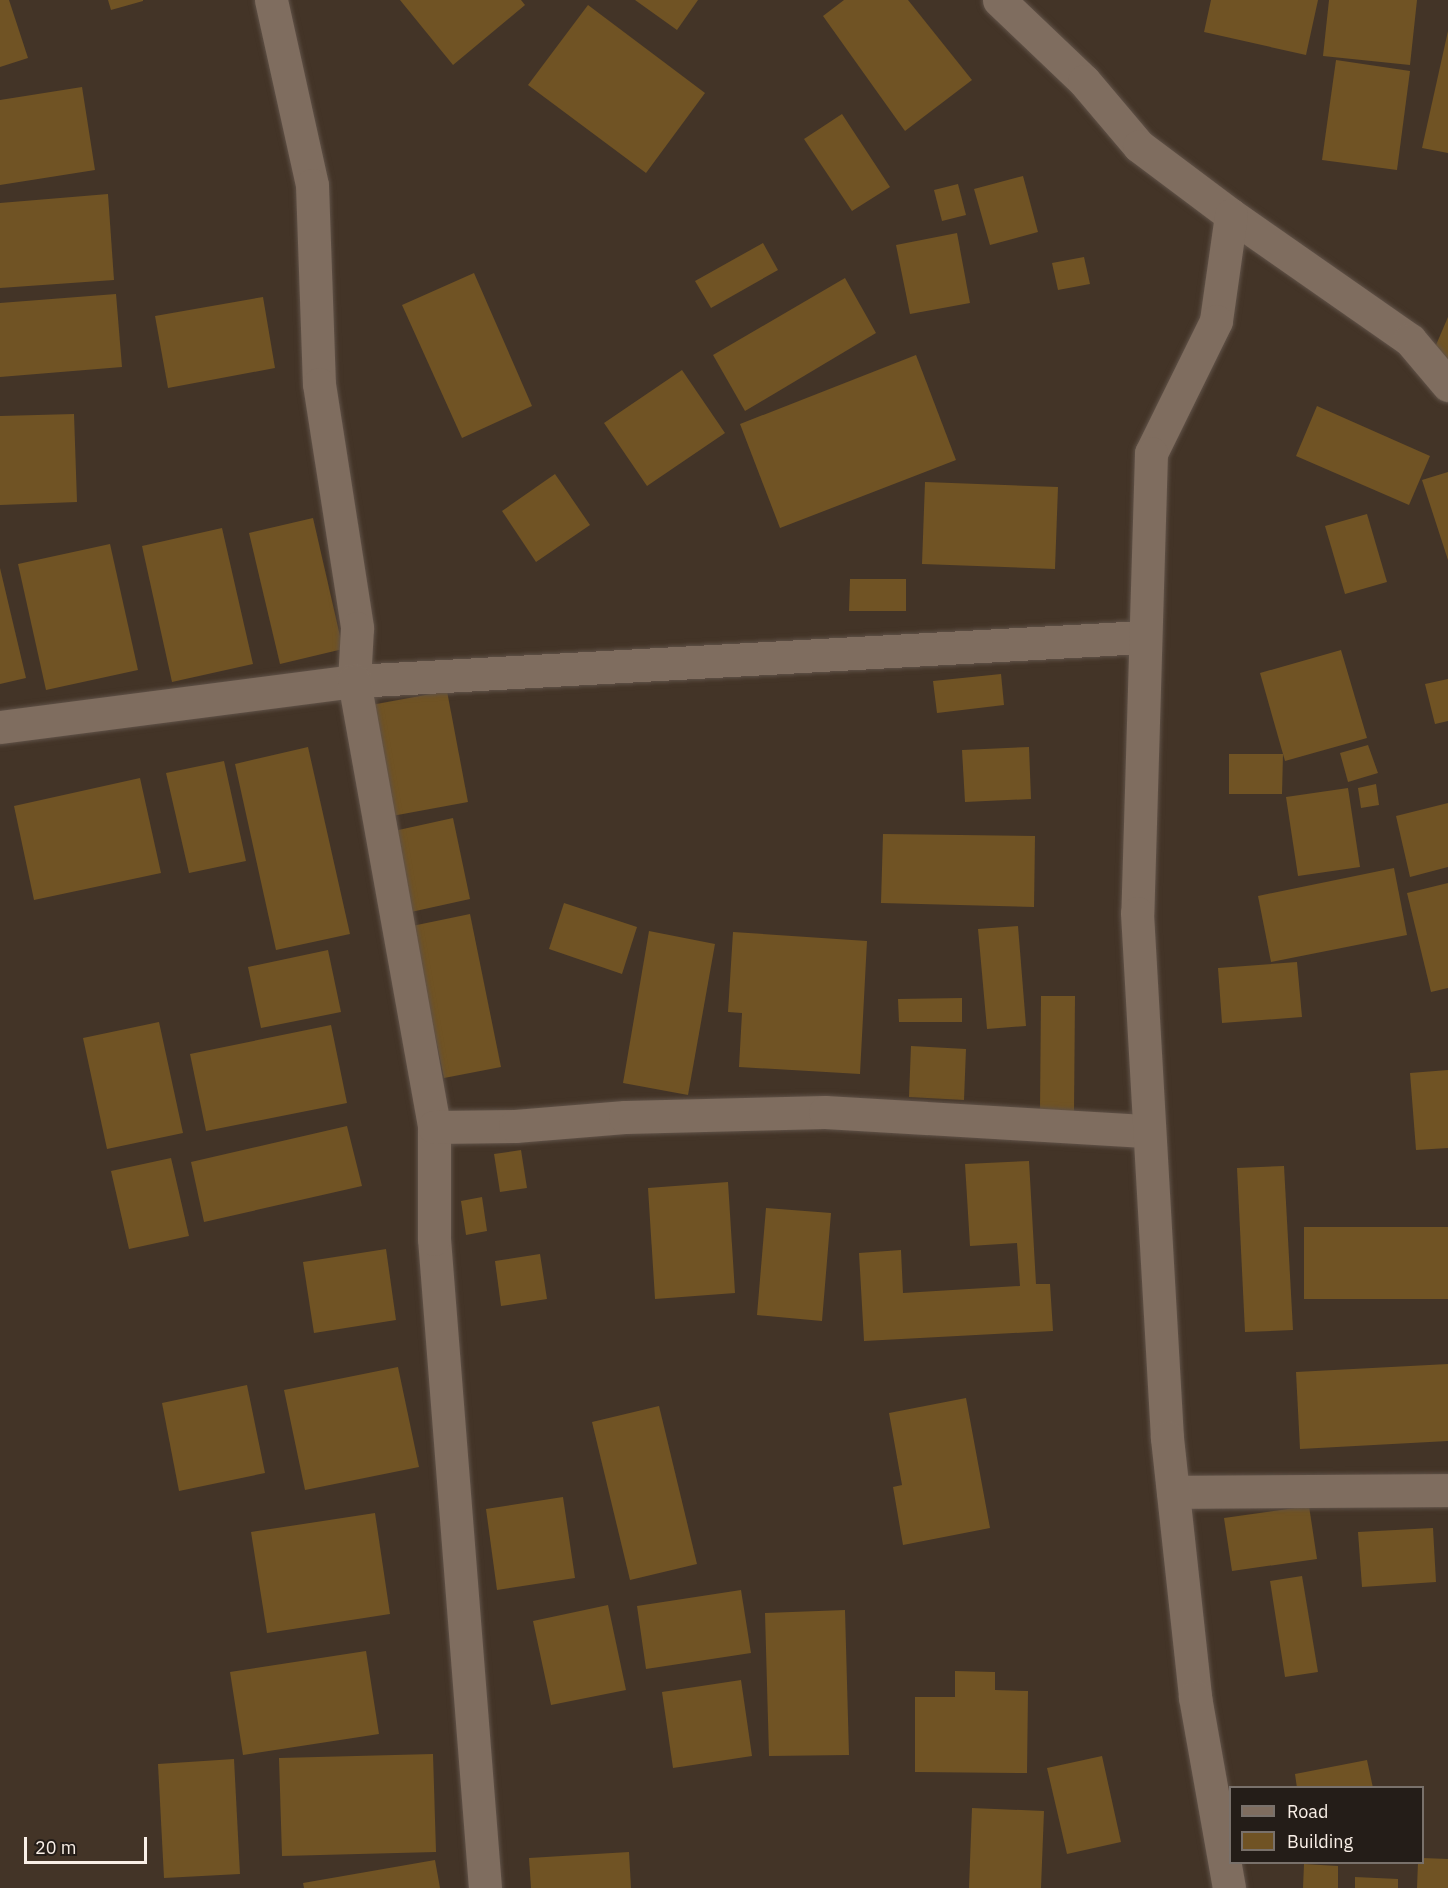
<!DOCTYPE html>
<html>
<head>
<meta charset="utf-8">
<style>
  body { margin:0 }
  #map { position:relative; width:1448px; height:1888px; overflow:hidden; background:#433427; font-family:"IBM Plex Sans",sans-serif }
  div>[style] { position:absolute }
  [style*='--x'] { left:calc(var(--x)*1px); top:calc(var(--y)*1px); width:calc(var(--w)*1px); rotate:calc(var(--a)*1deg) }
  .building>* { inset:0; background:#705324 }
  .roads { filter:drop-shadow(0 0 2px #605248) drop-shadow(0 0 2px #605248) }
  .street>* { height:33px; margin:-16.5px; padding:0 16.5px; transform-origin:16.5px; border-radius:16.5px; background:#7f6d5f }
  .secondary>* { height:33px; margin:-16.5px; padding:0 16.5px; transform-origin:16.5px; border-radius:16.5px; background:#7f6d5f }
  span { translate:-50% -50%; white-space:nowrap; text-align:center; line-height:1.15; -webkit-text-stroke:5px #241d18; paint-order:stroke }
  .legend { position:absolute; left:1229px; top:1786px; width:195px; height:78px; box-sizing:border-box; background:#241d18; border:2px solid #79716b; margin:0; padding:8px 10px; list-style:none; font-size:18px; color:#f9efe7 }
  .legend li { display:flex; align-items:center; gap:12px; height:30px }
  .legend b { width:30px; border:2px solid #79716b }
  .scale { position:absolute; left:24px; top:1837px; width:123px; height:27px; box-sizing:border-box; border:3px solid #f9efe7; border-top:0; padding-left:8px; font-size:18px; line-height:21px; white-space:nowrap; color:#f9efe7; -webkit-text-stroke:4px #241d18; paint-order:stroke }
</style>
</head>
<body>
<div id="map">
  <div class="building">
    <i style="clip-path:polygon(0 0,9px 0,28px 58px,0 67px)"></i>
    <i style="clip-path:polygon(108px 0,143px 0,143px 1px,111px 10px)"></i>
    <i style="clip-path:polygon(400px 0,521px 0,525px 5px,453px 65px)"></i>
    <i style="clip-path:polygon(635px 0,698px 0,677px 30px)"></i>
    <i style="clip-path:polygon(844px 0,908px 0,972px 80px,905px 131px,823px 16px)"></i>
    <i style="clip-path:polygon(1211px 0,1318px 0,1306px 55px,1204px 32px)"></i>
    <i style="clip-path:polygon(1329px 0,1417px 0,1410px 65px,1323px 56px)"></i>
    <i style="clip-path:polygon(588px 5px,705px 93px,646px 173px,528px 85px)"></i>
    <i style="clip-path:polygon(1448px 31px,1448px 153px,1422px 148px)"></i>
    <i style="clip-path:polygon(1336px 60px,1410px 71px,1397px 170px,1322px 160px)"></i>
    <i style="clip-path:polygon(82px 87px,95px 170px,0 185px,0 100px)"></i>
    <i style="clip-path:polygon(842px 114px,890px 187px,852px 211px,804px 139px)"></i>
    <i style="clip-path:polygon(1023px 176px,1038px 232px,990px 245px,974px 189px)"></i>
    <i style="clip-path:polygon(958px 184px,966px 215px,942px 221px,934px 190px)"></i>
    <i style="clip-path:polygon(108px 194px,114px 280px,0 288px,0 203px)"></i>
    <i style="clip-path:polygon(957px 233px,970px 303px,910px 314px,896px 245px)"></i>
    <i style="clip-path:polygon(763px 243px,778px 270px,711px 308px,695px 281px)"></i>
    <i style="clip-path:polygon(1084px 257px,1090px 284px,1058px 290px,1052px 263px)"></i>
    <i style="clip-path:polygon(474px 273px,532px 406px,462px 438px,402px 305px)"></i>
    <i style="clip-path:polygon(845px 278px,876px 333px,745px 411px,713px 355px)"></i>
    <i style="clip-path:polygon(116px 294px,122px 367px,0 377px,0 303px)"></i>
    <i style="clip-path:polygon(263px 297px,275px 368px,168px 388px,155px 316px)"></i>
    <i style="clip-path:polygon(1448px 317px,1448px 359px,1433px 352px)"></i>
    <i style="clip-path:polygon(916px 355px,956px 460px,780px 528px,740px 424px)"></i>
    <i style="clip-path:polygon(682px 370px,725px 433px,647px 486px,604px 423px)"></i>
    <i style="clip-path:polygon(1317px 406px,1430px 456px,1409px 505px,1296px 456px)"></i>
    <i style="clip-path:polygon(74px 414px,77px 502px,0 505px,0 416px)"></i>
    <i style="clip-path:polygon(1448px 472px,1448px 560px,1422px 480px)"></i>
    <i style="clip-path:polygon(555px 474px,590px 525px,536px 562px,502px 511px)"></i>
    <i style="clip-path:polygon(925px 482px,1058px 487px,1055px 569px,922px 564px)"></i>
    <i style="clip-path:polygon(1367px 514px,1387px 582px,1345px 594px,1325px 526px)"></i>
    <i style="clip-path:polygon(313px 518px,343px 649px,280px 664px,249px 533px)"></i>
    <i style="clip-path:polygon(222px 528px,253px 664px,172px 682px,142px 546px)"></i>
    <i style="clip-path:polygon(110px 544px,138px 670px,46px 690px,18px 564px)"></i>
    <i style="clip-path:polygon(0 568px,26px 678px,0 684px)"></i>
    <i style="clip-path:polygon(850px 579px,906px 579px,906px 611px,849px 611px)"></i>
    <i style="clip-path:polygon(1341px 650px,1367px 738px,1285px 761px,1260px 673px)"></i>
    <i style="clip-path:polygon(1001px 674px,1004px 705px,937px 713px,933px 681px)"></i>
    <i style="clip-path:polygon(1448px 679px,1448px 721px,1435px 724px,1425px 684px)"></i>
    <i style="clip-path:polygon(447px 691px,468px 802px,392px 816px,371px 705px)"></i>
    <i style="clip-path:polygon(1368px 745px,1378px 773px,1348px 782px,1340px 753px)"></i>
    <i style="clip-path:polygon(308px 747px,350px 934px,276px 950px,235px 764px)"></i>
    <i style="clip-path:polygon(1029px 747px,1031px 799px,965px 802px,962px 750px)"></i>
    <i style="clip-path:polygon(1229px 754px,1283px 754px,1282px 794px,1229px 794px)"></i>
    <i style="clip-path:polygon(224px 761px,246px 861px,189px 873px,166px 773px)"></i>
    <i style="clip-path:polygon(140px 778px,161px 873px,34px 900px,14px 806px)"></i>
    <i style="clip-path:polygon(1376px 784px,1379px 805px,1361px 808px,1358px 788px)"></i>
    <i style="clip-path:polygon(1348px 788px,1360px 867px,1298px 876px,1286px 797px)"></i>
    <i style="clip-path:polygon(1448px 803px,1448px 867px,1410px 877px,1396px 816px)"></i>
    <i style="clip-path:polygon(453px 818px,470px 899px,411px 912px,394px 831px)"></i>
    <i style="clip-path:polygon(883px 834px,1035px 836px,1034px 907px,881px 903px)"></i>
    <i style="clip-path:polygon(1394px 868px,1407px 935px,1271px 962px,1258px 896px)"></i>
    <i style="clip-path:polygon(1448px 883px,1448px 988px,1431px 992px,1407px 893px)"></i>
    <i style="clip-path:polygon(564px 903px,637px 927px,622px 974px,549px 949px)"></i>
    <i style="clip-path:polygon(470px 914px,501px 1067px,444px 1078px,412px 926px)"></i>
    <i style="clip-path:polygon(1018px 926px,1026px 1026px,987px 1029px,978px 929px)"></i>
    <i style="clip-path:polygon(649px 931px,715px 944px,688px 1095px,623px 1083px)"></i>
    <i style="clip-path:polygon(733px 932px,867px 941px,860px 1074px,739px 1067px,742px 1013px,728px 1012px)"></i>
    <i style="clip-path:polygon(328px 950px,341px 1012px,261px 1028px,248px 967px)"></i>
    <i style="clip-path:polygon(1297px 962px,1302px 1017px,1222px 1023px,1218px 968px)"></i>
    <i style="clip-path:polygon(1041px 996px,1075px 996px,1074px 1111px,1040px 1111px)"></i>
    <i style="clip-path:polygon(962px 998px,962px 1022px,899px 1022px,898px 999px)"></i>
    <i style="clip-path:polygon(159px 1022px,183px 1133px,107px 1149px,83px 1038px)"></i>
    <i style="clip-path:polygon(331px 1025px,347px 1103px,206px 1131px,190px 1054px)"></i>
    <i style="clip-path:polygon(911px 1046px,966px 1049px,964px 1100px,909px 1097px)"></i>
    <i style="clip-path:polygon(1448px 1070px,1448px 1148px,1416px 1150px,1410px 1073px)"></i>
    <i style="clip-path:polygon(347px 1126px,362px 1186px,204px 1222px,191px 1162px)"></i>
    <i style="clip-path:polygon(521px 1150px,527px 1188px,500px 1192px,494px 1154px)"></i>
    <i style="clip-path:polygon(171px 1158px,189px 1236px,129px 1249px,111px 1171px)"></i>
    <i style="clip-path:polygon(1029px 1161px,1036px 1284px,1050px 1284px,1053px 1331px,864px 1341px,859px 1253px,901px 1250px,903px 1293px,1020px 1286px,1017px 1243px,970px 1246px,965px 1164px)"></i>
    <i style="clip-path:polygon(1284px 1166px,1293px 1330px,1245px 1332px,1237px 1168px)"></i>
    <i style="clip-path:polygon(728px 1182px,735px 1293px,655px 1299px,648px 1188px)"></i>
    <i style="clip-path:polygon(482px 1197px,487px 1231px,466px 1235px,461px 1201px)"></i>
    <i style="clip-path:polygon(766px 1208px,831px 1213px,822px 1321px,757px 1315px)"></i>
    <i style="clip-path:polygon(1304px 1227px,1448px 1227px,1448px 1299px,1304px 1299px)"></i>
    <i style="clip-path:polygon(386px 1249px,396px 1320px,314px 1333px,303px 1262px)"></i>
    <i style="clip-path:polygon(540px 1254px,547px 1299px,501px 1306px,495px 1261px)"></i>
    <i style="clip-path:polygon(1448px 1364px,1448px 1441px,1300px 1449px,1296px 1372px)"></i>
    <i style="clip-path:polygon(398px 1367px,419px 1467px,305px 1490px,284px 1390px)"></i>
    <i style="clip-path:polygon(247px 1385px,265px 1473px,179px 1491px,162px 1403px)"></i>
    <i style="clip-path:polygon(966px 1398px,990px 1528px,903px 1545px,893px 1487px,902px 1485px,889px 1413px)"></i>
    <i style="clip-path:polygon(659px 1406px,697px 1564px,630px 1580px,592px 1422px)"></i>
    <i style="clip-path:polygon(563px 1497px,575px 1578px,497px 1590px,486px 1509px)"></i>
    <i style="clip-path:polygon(1309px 1506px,1317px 1559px,1232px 1571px,1224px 1518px)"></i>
    <i style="clip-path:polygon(375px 1513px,390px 1614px,267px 1633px,251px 1532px)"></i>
    <i style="clip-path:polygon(1433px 1528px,1436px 1582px,1362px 1587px,1358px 1532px)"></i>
    <i style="clip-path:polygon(1302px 1576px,1318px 1672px,1285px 1677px,1270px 1581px)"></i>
    <i style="clip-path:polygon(741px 1590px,751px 1653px,646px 1669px,637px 1606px)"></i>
    <i style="clip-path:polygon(608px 1605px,626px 1690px,551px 1705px,533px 1621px)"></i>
    <i style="clip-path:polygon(845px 1610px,849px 1755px,769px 1756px,765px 1613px)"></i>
    <i style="clip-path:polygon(366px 1651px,379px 1734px,243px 1755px,230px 1672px)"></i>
    <i style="clip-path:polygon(955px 1671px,995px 1672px,995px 1690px,1028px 1691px,1027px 1773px,915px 1772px,915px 1697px,955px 1697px)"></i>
    <i style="clip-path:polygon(741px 1680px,752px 1756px,673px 1768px,662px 1692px)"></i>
    <i style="clip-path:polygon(433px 1754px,436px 1852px,282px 1856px,279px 1758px)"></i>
    <i style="clip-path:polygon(1102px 1756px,1121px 1842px,1067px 1854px,1047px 1768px)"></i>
    <i style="clip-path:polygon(234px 1759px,240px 1874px,164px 1878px,158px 1764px)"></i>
    <i style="clip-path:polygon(1367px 1760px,1373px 1788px,1297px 1788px,1295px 1774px)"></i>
    <i style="clip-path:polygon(972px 1808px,1044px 1811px,1041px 1888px,969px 1888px)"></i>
    <i style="clip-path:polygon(629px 1852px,631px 1888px,531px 1888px,529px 1858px)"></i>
    <i style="clip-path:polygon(1422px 1858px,1448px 1859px,1448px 1888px,1417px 1888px,1418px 1862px,1422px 1862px)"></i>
    <i style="clip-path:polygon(435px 1860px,440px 1888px,304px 1888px,303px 1883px)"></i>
    <i style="clip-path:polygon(1304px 1864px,1338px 1866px,1338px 1888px,1303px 1888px)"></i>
    <i style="clip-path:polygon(1355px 1877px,1398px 1879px,1398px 1888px,1355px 1888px)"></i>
  </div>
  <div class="roads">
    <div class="street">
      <i style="--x:271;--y:0;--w:189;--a:77.5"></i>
      <i style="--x:312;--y:185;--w:199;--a:88"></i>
      <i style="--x:319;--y:384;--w:247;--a:81.1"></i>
      <i style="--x:357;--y:628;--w:53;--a:93.2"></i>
      <i style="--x:354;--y:681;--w:790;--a:-3.19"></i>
      <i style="--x:1231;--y:215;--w:218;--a:34.9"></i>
      <i style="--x:1410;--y:340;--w:59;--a:49.8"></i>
      <i style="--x:0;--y:727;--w:357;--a:-7.4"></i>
      <i style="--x:354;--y:681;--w:453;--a:79.8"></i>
      <i style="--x:1173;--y:1492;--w:275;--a:-0.4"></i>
      <i style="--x:485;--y:1888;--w:651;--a:-94.49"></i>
      <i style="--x:434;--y:1239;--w:112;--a:-90"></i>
      <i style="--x:434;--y:1127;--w:81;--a:-0.7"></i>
      <i style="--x:515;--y:1126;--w:110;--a:-4.7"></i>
      <i style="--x:625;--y:1117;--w:200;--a:-1.4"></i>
      <i style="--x:825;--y:1112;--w:324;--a:3.4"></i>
    </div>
    <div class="secondary">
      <i style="--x:999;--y:0;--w:117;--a:43.6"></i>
      <i style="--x:1084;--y:81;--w:85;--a:49.8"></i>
      <i style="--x:1139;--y:146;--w:115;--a:36.9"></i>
      <i style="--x:1231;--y:215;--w:107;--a:98.1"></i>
      <i style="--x:1216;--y:321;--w:147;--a:116.2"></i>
      <i style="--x:1151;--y:453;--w:460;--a:91.7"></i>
      <i style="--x:1137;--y:913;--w:526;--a:86.73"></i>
      <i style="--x:1167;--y:1438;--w:261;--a:83.8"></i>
      <i style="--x:1195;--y:1697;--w:194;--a:79.9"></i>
    </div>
  </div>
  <ul class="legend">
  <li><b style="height:8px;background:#7f6d5f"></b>Road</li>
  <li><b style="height:16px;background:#705324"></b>Building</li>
  </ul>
  <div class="scale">20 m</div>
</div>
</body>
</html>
